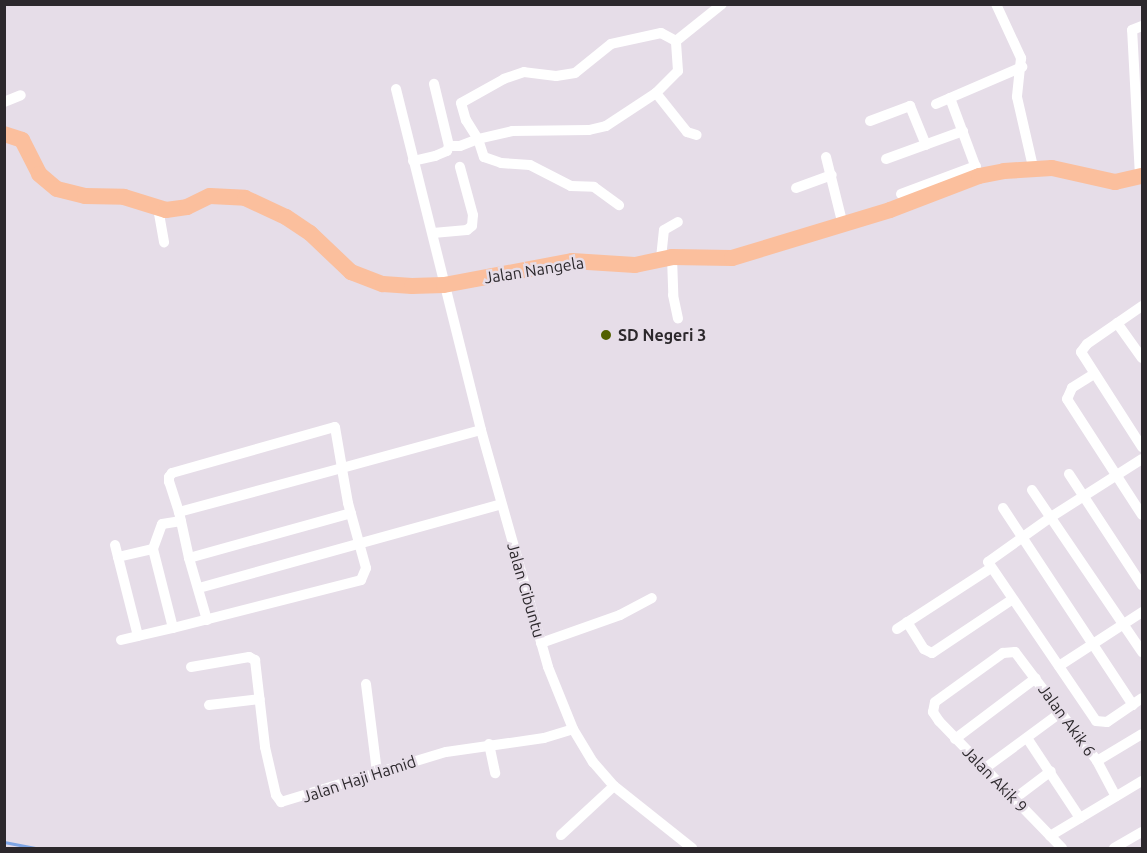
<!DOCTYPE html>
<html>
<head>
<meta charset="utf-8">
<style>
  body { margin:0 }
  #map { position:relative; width:1147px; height:853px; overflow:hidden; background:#e6dde8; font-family:Ubuntu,sans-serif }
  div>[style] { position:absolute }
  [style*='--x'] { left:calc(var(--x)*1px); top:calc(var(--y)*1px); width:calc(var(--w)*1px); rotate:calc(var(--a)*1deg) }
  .stream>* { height:3px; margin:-1.5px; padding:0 1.5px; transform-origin:1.5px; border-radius:1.5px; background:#7ea5e4 }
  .street>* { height:10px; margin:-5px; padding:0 5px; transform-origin:5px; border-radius:5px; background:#fff }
  .primary>* { height:16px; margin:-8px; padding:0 8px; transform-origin:8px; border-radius:8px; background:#fbbf9d }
  .dots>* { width:16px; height:16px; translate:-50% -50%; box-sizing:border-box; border:3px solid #e6dde8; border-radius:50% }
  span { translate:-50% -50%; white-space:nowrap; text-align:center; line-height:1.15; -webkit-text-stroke:5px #e6dde8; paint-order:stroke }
  .street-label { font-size:16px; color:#2c282c }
  .poi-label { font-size:16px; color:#2c282c; font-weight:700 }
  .left { translate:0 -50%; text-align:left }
  .frame { position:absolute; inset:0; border:6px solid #2c282c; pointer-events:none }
</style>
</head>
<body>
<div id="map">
  <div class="stream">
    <i style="--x:4;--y:842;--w:33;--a:11"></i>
  </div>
  <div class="street">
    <i style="--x:996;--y:4;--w:60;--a:65.2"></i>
    <i style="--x:1021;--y:58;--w:39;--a:96"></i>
    <i style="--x:1017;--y:97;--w:72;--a:77.1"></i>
    <i style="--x:676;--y:41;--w:59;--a:-38.8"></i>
    <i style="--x:396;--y:89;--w:351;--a:76"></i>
    <i style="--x:481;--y:430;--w:246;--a:74.2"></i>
    <i style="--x:548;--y:667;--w:67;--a:68"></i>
    <i style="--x:573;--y:729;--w:39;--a:59"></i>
    <i style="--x:593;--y:762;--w:32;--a:49"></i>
    <i style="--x:614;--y:786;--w:100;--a:38.5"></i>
    <i style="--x:656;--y:93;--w:50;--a:51.5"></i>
    <i style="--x:687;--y:132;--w:10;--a:17"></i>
    <i style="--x:950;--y:98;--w:83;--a:69.6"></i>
    <i style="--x:4;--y:102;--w:18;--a:-22"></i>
    <i style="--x:936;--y:104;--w:94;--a:-23.3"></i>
    <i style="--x:870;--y:121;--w:43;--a:-20.6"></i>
    <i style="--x:910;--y:106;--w:42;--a:67.7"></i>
    <i style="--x:449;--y:146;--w:11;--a:0"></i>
    <i style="--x:460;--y:146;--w:19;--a:-21"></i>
    <i style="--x:478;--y:139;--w:35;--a:-13"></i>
    <i style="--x:512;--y:131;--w:77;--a:-0.7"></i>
    <i style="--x:589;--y:130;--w:17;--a:-13"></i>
    <i style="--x:606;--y:126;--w:60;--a:-33.4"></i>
    <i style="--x:656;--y:93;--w:31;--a:-45"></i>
    <i style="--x:678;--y:71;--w:30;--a:-94"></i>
    <i style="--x:676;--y:41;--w:17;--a:-152"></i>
    <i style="--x:661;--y:33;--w:51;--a:167.6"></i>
    <i style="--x:611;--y:44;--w:46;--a:141.1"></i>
    <i style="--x:575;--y:73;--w:19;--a:171"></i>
    <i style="--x:556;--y:76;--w:32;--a:-173"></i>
    <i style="--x:524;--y:72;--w:21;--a:161"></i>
    <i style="--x:504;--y:79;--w:49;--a:150.8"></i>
    <i style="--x:461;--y:103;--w:18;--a:74"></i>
    <i style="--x:466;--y:120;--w:22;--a:58"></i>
    <i style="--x:478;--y:139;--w:19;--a:72"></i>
    <i style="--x:484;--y:157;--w:18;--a:19"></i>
    <i style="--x:501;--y:163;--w:29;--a:4"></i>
    <i style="--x:530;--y:165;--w:46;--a:27.1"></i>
    <i style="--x:571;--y:186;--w:23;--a:2"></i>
    <i style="--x:594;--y:187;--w:31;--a:36"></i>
    <i style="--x:826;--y:157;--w:70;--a:76"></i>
    <i style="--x:886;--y:159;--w:82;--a:-20"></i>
    <i style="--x:413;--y:161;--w:23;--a:-13"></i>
    <i style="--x:435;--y:156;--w:13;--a:-23"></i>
    <i style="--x:447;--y:151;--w:5;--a:-68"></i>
    <i style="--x:449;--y:146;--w:64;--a:-103.6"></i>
    <i style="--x:1140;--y:176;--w:146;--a:-93.1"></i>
    <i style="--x:1132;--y:30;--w:11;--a:-22"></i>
    <i style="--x:796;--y:188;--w:38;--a:-20"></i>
    <i style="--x:901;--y:194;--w:80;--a:-20.5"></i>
    <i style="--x:158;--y:208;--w:35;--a:80"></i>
    <i style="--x:433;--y:233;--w:34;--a:-5"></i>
    <i style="--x:467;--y:230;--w:6;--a:-39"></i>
    <i style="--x:472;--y:226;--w:11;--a:-85"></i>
    <i style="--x:473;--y:215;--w:50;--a:-105.2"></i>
    <i style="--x:672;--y:257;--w:38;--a:88"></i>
    <i style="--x:673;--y:295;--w:24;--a:78"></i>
    <i style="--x:661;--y:258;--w:28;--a:-84"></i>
    <i style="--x:664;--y:230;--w:16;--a:-30"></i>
    <i style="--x:1142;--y:306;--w:67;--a:145.4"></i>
    <i style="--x:1087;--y:344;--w:10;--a:127"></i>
    <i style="--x:1081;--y:352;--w:113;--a:57.3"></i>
    <i style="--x:1117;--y:323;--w:43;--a:54.5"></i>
    <i style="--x:1094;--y:374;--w:26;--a:148"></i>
    <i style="--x:1072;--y:388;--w:12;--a:114"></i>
    <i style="--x:1067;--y:399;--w:138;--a:57.1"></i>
    <i style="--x:1142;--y:459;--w:108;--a:147.5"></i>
    <i style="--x:1051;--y:517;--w:77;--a:144.5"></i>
    <i style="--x:988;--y:562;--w:192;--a:55.8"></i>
    <i style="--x:1096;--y:721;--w:11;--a:5"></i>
    <i style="--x:1107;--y:722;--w:42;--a:-34.4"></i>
    <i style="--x:1069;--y:474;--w:133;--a:56.7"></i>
    <i style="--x:1032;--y:490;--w:196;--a:55.8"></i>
    <i style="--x:1003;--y:508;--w:236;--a:56.6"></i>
    <i style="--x:179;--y:512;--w:32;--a:-108"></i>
    <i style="--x:169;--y:482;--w:5;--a:-90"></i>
    <i style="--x:169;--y:477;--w:5;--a:-53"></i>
    <i style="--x:172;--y:473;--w:169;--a:-15.8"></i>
    <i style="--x:335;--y:427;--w:42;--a:80.3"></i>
    <i style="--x:342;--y:468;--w:169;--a:164.9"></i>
    <i style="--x:179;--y:512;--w:47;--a:77.7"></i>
    <i style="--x:181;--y:521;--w:19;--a:171"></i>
    <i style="--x:162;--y:524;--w:27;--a:110"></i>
    <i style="--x:153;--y:549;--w:81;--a:75.8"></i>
    <i style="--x:173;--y:628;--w:194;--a:-14.3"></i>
    <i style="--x:361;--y:580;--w:13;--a:-67"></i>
    <i style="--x:366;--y:568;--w:67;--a:-105.5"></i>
    <i style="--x:348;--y:503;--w:36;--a:-100"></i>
    <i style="--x:342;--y:468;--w:144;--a:-15.3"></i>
    <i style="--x:115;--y:545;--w:12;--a:76"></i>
    <i style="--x:118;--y:557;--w:36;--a:-13"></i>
    <i style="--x:118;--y:557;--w:81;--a:75.8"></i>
    <i style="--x:138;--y:636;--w:36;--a:-13"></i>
    <i style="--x:199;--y:588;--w:313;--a:-15.5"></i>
    <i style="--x:207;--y:620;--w:65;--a:-106.2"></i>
    <i style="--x:189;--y:558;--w:168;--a:-15.5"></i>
    <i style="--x:907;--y:622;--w:32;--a:58"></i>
    <i style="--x:924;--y:649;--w:9;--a:27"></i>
    <i style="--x:932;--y:653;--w:97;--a:-33.7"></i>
    <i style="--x:897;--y:629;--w:112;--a:-33"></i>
    <i style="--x:121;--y:640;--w:17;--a:-13"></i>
    <i style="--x:541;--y:643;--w:84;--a:-19.5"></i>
    <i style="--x:620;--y:615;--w:36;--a:-28"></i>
    <i style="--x:1059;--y:666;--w:99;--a:-33"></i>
    <i style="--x:191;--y:667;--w:59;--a:-9.8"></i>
    <i style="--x:249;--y:657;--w:7;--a:27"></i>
    <i style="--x:255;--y:660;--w:88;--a:83.4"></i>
    <i style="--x:265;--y:747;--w:49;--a:77.1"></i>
    <i style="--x:276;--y:795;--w:9;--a:54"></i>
    <i style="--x:281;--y:802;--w:172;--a:-16.9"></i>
    <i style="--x:446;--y:752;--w:99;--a:-8.1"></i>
    <i style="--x:544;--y:738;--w:30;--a:-17"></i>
    <i style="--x:366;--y:684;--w:89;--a:82.9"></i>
    <i style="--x:209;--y:705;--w:51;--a:-6.7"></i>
    <i style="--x:1027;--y:738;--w:96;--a:56.5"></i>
    <i style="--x:955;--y:739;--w:101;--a:-37"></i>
    <i style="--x:489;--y:744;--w:30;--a:78"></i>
    <i style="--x:1097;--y:761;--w:52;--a:-31"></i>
    <i style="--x:984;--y:769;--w:94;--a:-36.4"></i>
    <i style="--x:1014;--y:799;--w:46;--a:-37.1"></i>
    <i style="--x:561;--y:835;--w:72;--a:-42.8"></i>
    <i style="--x:1050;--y:836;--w:107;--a:-30.9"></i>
    <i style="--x:1062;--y:848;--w:177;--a:-134.1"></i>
    <i style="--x:939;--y:721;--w:11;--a:-124"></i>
    <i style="--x:933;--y:712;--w:10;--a:-79"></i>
    <i style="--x:935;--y:702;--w:84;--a:-35.8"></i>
    <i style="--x:1003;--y:653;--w:12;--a:-5"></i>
    <i style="--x:1015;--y:652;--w:136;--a:53"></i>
    <i style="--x:1097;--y:761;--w:40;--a:62"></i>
    <i style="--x:1114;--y:848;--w:32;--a:-30"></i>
  </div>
  <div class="primary">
    <i style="--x:4;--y:134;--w:19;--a:18"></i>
    <i style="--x:22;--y:140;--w:38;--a:63"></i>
    <i style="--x:39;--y:174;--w:23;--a:40"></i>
    <i style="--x:57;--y:189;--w:29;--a:14"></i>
    <i style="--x:85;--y:196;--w:39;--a:1"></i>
    <i style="--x:124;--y:197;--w:44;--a:17.2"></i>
    <i style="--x:166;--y:210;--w:21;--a:-8"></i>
    <i style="--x:187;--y:207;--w:25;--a:-26"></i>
    <i style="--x:210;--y:196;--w:35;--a:3"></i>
    <i style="--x:245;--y:198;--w:45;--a:24.9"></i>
    <i style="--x:286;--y:217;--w:29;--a:34"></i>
    <i style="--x:310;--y:233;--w:57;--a:43.6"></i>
    <i style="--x:351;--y:272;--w:34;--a:21"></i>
    <i style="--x:383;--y:284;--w:29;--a:4"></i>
    <i style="--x:412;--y:286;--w:32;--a:-2"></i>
    <i style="--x:444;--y:285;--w:130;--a:-10.6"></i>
    <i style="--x:572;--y:261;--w:63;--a:3.6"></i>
    <i style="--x:635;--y:265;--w:38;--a:-12"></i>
    <i style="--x:672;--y:257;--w:60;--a:1"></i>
    <i style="--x:732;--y:258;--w:165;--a:-16.9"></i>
    <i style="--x:890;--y:210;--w:95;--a:-20.9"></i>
    <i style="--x:979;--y:176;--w:25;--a:-11"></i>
    <i style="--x:1004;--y:171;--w:48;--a:-3.6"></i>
    <i style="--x:1052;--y:168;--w:65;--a:12.5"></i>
    <i style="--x:1115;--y:182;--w:28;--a:-13"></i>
  </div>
  <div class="dots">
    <i style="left:606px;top:335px;background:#526001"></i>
  </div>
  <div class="street-label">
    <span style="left:534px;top:270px;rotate:-9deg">Jalan Nangela</span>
    <span style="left:526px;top:590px;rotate:74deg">Jalan Cibuntu</span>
    <span style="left:1067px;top:720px;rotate:54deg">Jalan Akik 6</span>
    <span style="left:359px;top:779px;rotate:-18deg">Jalan Haji Hamid</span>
    <span style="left:995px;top:779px;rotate:46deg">Jalan Akik 9</span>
  </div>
  <div class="poi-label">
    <span class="left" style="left:618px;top:335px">SD Negeri 3</span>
  </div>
  <div class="frame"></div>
</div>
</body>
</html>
